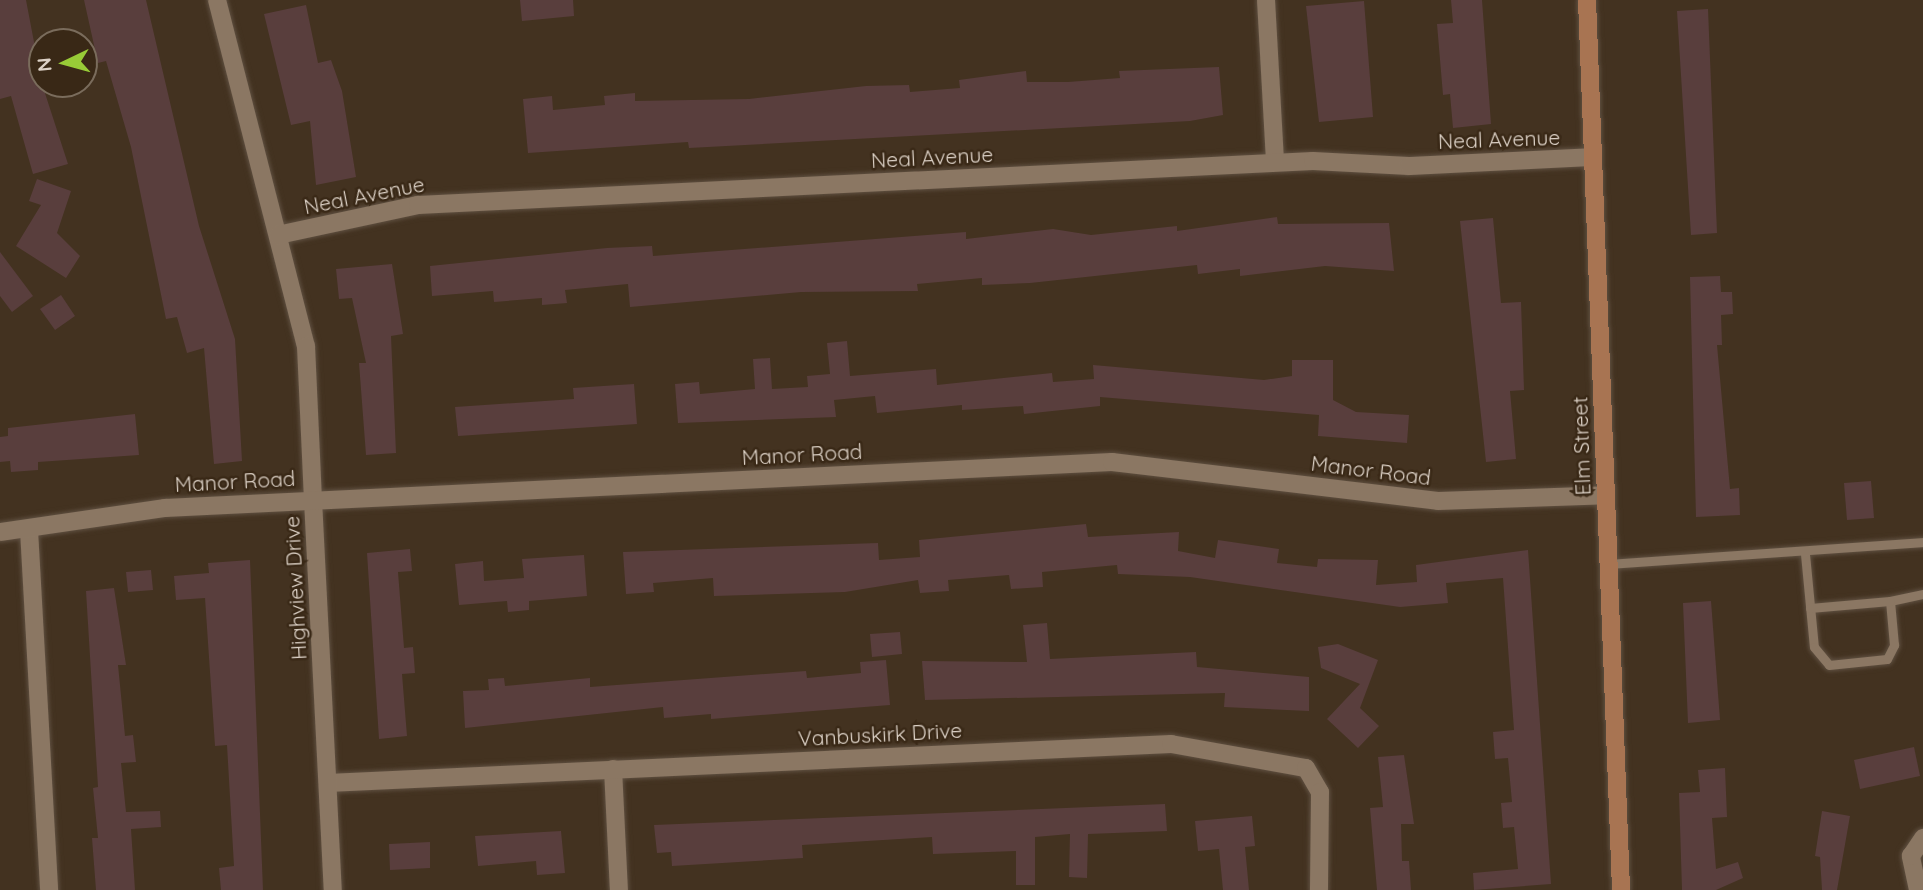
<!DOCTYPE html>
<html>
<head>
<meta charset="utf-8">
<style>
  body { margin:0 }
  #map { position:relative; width:1923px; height:890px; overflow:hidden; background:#433220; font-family:Quicksand,sans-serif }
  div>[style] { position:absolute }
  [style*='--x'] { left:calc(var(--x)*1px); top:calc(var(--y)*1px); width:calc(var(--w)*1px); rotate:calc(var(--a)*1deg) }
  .building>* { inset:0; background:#593e3d }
  .roads { filter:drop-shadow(0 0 2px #5f5041) drop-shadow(0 0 2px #5f5041) }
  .service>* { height:9px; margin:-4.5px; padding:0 4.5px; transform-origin:4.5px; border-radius:4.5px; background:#8b7763 }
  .minor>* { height:18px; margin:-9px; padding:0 9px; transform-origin:9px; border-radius:9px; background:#8b7763 }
  .tertiary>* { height:18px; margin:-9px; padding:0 9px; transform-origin:9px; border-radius:9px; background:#8b7763 }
  .secondary>* { height:18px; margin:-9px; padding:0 9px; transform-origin:9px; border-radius:9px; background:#a87452 }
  span { translate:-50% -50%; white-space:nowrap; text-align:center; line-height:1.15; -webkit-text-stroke:5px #392816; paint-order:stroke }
  .street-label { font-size:21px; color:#dcd1c6 }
  .north { position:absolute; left:28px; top:28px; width:70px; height:70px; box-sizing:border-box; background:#392816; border:2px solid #7a6c5c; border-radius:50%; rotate:265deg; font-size:19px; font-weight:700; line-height:28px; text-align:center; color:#dcd1c6 }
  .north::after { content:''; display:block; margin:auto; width:24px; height:32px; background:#98cb37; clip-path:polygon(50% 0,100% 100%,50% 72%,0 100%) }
</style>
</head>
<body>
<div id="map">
  <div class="building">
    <i style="clip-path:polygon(0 0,26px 0,42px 84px,68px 164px,33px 174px,11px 96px,0 99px)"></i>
    <i style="clip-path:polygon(84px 0,146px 0,199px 226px,235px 339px,242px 461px,214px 464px,204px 348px,187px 353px,177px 317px,166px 319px,131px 147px,106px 61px,98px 63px)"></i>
    <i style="clip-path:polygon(520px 0,573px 0,574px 16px,522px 21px)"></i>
    <i style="clip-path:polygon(1451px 0,1482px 0,1491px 124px,1453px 128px,1450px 94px,1443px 95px,1437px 24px,1453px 23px)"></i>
    <i style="clip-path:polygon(1364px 1px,1373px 117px,1319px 122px,1306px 6px)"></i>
    <i style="clip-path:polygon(306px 5px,318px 63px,331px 60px,342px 91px,356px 177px,316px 185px,310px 121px,291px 125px,264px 14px)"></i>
    <i style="clip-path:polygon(1708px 9px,1717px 233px,1691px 235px,1677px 11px)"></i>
    <i style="clip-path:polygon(1219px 67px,1223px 115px,1190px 121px,689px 148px,688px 142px,528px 153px,523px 99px,552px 96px,553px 110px,605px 105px,604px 96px,635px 93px,635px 101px,749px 99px,866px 86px,909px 85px,910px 92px,960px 88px,959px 80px,1026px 71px,1027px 82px,1068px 82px,1120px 78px,1119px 71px)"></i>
    <i style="clip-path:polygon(37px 179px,71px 191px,57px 233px,80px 256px,66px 278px,16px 246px,41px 205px,29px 201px)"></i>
    <i style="clip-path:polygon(1277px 217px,1278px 224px,1389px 223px,1394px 271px,1325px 266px,1240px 276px,1240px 269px,1198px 274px,1197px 265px,1030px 283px,982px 285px,982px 278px,917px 284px,918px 291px,801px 292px,630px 307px,628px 284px,565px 290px,567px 303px,542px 305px,542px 298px,494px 302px,493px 291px,432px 296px,430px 266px,607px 248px,652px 246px,653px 256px,966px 232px,966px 239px,1053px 229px,1091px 235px,1177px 226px,1177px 231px)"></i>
    <i style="clip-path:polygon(1493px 218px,1501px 303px,1521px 302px,1524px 390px,1510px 391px,1516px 459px,1486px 462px,1460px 221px)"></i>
    <i style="clip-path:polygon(0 252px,33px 296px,12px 312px,0 296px)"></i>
    <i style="clip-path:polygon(392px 264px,403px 334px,391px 336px,396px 453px,366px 455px,359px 363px,366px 363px,352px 298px,339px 299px,336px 269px)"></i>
    <i style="clip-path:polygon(1720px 276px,1721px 292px,1732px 292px,1733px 314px,1721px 315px,1722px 345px,1717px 345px,1730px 489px,1739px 488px,1740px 515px,1696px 517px,1690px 277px)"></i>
    <i style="clip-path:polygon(61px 295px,75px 316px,55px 330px,40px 309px)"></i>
    <i style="clip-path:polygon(847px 341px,850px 376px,936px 369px,937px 385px,1052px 373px,1053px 382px,1094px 379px,1093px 365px,1264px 380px,1292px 376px,1292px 360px,1333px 360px,1333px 400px,1356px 412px,1409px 415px,1407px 443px,1318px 436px,1319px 415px,1100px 397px,1100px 406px,1024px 414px,1023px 406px,962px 410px,962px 405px,877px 413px,875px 396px,834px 400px,836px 417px,678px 423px,675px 384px,699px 382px,700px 394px,755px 389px,753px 359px,770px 358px,772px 389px,808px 387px,807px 376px,830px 374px,827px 343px)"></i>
    <i style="clip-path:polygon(634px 384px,637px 424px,458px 436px,455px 407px,574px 399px,573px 388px)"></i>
    <i style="clip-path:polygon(135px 414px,139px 455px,38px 462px,38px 470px,11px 472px,10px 461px,0 462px,0 437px,8px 436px,8px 428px)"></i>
    <i style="clip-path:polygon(1871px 481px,1874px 518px,1847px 520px,1844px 483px)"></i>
    <i style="clip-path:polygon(1086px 524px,1088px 537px,1179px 532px,1178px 551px,1215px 558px,1218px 540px,1279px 549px,1277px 563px,1317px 567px,1318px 559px,1378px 560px,1376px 585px,1417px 582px,1416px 565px,1528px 550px,1551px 884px,1474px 890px,1473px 873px,1518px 869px,1514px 827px,1503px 828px,1501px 803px,1512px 802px,1508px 758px,1495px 759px,1493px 732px,1514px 730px,1503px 578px,1446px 583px,1448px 603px,1400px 607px,1190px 577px,1118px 574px,1117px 565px,1042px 572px,1043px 587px,1011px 589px,1009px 575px,948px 580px,949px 591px,920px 593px,918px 580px,845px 592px,714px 596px,713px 578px,653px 583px,654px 592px,626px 594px,623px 552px,878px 543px,879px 560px,920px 557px,919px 540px)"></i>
    <i style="clip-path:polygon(410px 549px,412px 571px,398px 572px,404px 648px,413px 647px,415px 673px,402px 674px,407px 736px,379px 739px,367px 553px)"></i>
    <i style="clip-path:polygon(584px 555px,587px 596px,529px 601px,529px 610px,508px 612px,507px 601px,459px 605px,455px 564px,483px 561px,484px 581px,524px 578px,522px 559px)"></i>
    <i style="clip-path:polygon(250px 560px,263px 890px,221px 890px,219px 868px,234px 866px,227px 745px,215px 746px,205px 598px,176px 600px,174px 576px,209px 573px,208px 563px)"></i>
    <i style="clip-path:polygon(151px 570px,153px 590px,128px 592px,126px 572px)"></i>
    <i style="clip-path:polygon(114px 588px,126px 665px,118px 665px,125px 736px,133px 735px,136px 762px,121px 763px,126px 812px,160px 811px,161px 827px,131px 829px,135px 890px,96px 890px,92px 838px,98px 838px,93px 788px,98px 787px,86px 591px)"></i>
    <i style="clip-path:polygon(1711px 601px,1720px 720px,1688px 723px,1683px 603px)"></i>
    <i style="clip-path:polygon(1047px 623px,1050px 659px,1196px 652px,1197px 667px,1309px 677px,1309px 711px,1224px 707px,1225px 693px,925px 700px,922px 661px,1027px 662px,1023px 625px)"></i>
    <i style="clip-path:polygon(900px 632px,902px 654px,872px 657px,870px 634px)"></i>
    <i style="clip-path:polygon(1338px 644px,1378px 660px,1360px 708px,1379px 726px,1358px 748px,1327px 719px,1360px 684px,1321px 668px,1318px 647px)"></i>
    <i style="clip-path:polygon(886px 660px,890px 705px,711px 719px,711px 714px,664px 718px,663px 707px,465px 728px,463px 691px,489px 690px,488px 679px,504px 678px,505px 686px,590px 678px,590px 687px,806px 671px,807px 678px,861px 673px,860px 662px)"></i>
    <i style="clip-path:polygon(1914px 747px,1920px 776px,1860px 789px,1854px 760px)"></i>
    <i style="clip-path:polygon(1404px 755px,1414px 824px,1401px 824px,1402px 861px,1409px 861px,1411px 890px,1377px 890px,1370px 808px,1383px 807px,1378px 757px)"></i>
    <i style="clip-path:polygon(1725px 768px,1727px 817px,1712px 818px,1716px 869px,1738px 862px,1743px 878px,1716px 890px,1682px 890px,1679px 793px,1700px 792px,1698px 770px)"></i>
    <i style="clip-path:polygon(1165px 804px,1167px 831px,1088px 834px,1087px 878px,1069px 877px,1070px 834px,1035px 837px,1035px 885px,1016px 885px,1016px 851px,933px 854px,932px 837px,802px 845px,803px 858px,672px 866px,671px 852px,657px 853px,654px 825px)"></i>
    <i style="clip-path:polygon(1822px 811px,1850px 816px,1837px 890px,1822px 890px,1820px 857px,1815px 856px)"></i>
    <i style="clip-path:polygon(1252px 816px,1255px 846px,1245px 847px,1249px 890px,1223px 890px,1219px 849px,1198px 851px,1195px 821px)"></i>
    <i style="clip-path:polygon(561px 831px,565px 873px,537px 875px,536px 861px,478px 866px,475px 836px)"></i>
    <i style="clip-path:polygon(430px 842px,430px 868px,390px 870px,389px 844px)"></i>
  </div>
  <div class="roads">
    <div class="service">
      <i style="--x:1805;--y:554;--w:93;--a:84.5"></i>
      <i style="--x:1814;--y:647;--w:23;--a:50"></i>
      <i style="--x:1829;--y:665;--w:58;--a:-5.9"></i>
      <i style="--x:1887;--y:659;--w:16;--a:-63"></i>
      <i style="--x:1894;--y:645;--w:44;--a:-95.2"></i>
      <i style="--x:1890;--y:601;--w:34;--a:-12"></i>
      <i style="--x:1609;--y:564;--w:315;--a:-4"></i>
      <i style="--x:1810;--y:608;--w:80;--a:-5"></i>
    </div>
    <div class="minor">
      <i style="--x:217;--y:0;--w:357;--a:75.6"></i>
      <i style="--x:306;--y:346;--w:154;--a:87.4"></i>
      <i style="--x:1266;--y:0;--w:162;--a:86.8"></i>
      <i style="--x:278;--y:235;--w:143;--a:-12.1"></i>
      <i style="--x:418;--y:205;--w:896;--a:-2.81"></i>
      <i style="--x:1313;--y:161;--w:96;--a:3"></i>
      <i style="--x:1409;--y:166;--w:183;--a:-2.8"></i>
      <i style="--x:29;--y:530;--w:361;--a:86.8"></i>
      <i style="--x:613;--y:769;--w:121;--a:87.2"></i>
      <i style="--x:328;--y:783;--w:844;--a:-2.65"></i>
      <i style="--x:1171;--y:744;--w:137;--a:10.1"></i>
      <i style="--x:1306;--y:768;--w:28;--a:60"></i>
      <i style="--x:1320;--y:792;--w:98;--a:90.6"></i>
      <i style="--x:1918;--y:890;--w:35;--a:-102"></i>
      <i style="--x:1911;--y:856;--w:22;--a:-56"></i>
    </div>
    <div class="tertiary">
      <i style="--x:313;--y:500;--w:391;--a:87.1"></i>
      <i style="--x:0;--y:532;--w:167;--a:-8.3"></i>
      <i style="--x:165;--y:508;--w:948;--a:-2.78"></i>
      <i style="--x:1112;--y:462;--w:328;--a:6.8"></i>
      <i style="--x:1438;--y:501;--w:168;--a:-2"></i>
    </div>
    <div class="secondary">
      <i style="--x:1587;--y:0;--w:891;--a:87.81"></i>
    </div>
  </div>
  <div class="street-label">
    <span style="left:1499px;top:139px;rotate:-2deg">Neal Avenue</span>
    <span style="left:932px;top:157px;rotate:-3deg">Neal Avenue</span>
    <span style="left:364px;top:195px;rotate:-11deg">Neal Avenue</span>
    <span style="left:1581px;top:446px;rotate:-92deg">Elm Street</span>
    <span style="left:802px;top:454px;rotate:-3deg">Manor Road</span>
    <span style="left:1371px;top:470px;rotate:7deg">Manor Road</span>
    <span style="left:235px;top:481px;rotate:-3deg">Manor Road</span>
    <span style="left:295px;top:588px;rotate:-93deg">Highview Drive</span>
    <span style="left:880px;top:734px;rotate:-3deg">Vanbuskirk Drive</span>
  </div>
  <div class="north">N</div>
</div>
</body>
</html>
